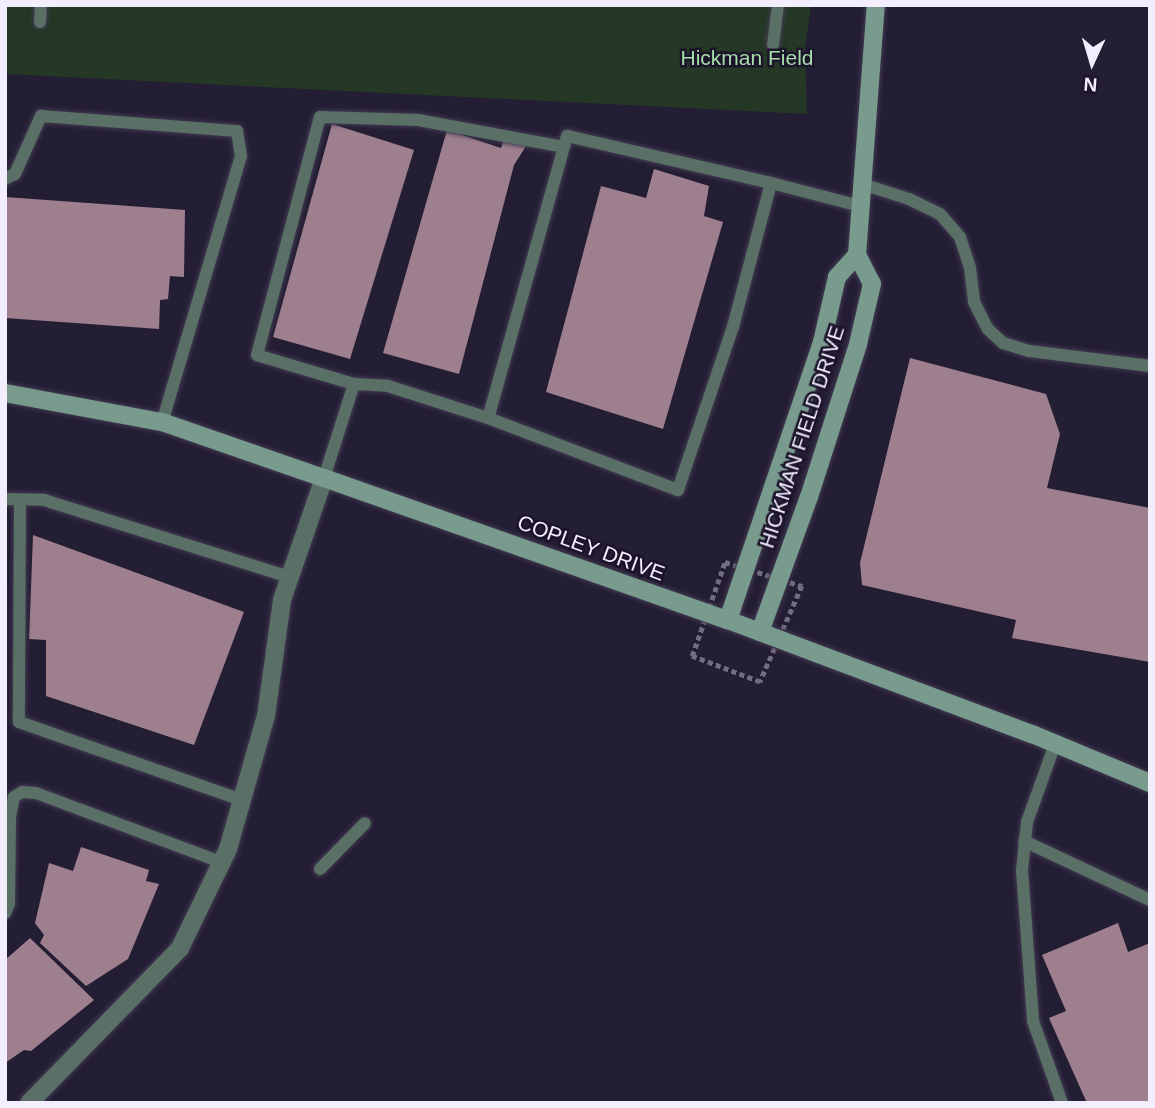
<!DOCTYPE html>
<html>
<head>
<meta charset="utf-8">
<style>
  body { margin:0 }
  #map { position:relative; width:1155px; height:1108px; overflow:hidden; background:#241e35; font-family:Arial,sans-serif }
  div>[style] { position:absolute }
  [style*='--x'] { left:calc(var(--x)*1px); top:calc(var(--y)*1px); width:calc(var(--w)*1px); rotate:calc(var(--a)*1deg) }
  .green>* { inset:0; background:#243825 }
  .building>* { inset:0; background:#9e7f8e }
  .path>* { height:4.5px; margin-top:-2.25px; transform-origin:0; background:repeating-linear-gradient(90deg,#736d82 0 5px,transparent 0 8.5px) }
  .roads { filter:drop-shadow(0 0 2px #413b51) drop-shadow(0 0 2px #413b51) }
  .lane>* { height:12px; margin:-6px; padding:0 6px; transform-origin:6px; border-radius:6px; background:#5a6f66 }
  .street>* { height:18px; margin:-9px; padding:0 9px; transform-origin:9px; border-radius:9px; background:#5a6f66 }
  .secondary>* { height:18px; margin:-9px; padding:0 9px; transform-origin:9px; border-radius:9px; background:#799b8d }
  span { translate:-50% -50%; white-space:nowrap; text-align:center; line-height:1.15; -webkit-text-stroke:5px #1b142a; paint-order:stroke }
  .park-label { font-size:21px; color:#a6dea9 }
  .street-label { font-size:21px; color:#f2eefe }
  .frame { position:absolute; inset:0; border:7px solid #f2eefe; pointer-events:none }
  .north { position:absolute; left:1057px; top:28px; width:70px; height:70px; -webkit-text-stroke:5px #1b142a; paint-order:stroke; rotate:184deg; font-size:19px; font-weight:700; line-height:28px; text-align:center; color:#f2eefe }
  .north::after { content:''; display:block; margin:auto; width:24px; height:32px; background:#f2eefe; clip-path:polygon(50% 0,100% 100%,50% 72%,0 100%) }
</style>
</head>
<body>
<div id="map">
  <div class="green">
    <i style="clip-path:polygon(5px 5px,811px 5px,805px 50px,807px 114px,5px 74px)"></i>
  </div>
  <div class="building">
    <i style="clip-path:polygon(332px 124px,414px 150px,350px 359px,273px 337px)"></i>
    <i style="clip-path:polygon(447px 130px,501px 148px,505px 135px,528px 143px,514px 165px,459px 374px,383px 353px)"></i>
    <i style="clip-path:polygon(654px 169px,709px 186px,704px 216px,723px 222px,663px 429px,546px 392px,601px 186px,646px 198px)"></i>
    <i style="clip-path:polygon(5px 197px,185px 210px,184px 277px,170px 276px,168px 299px,160px 300px,159px 329px,5px 318px)"></i>
    <i style="clip-path:polygon(910px 358px,1046px 394px,1060px 434px,1047px 488px,1150px 508px,1150px 662px,1012px 638px,1016px 620px,862px 585px,860px 563px)"></i>
    <i style="clip-path:polygon(33px 535px,244px 612px,194px 745px,46px 696px,46px 640px,29px 639px)"></i>
    <i style="clip-path:polygon(81px 847px,149px 870px,146px 881px,159px 884px,128px 959px,86px 986px,40px 943px,44px 935px,35px 923px,49px 863px,73px 871px)"></i>
    <i style="clip-path:polygon(1118px 923px,1128px 952px,1150px 943px,1150px 1103px,1087px 1103px,1049px 1018px,1066px 1011px,1042px 955px)"></i>
    <i style="clip-path:polygon(30px 938px,94px 1000px,31px 1051px,24px 1050px,5px 1063px,5px 960px)"></i>
  </div>
  <div class="path">
    <i style="--x:725;--y:562;--w:81;--a:17.3"></i>
    <i style="--x:802;--y:586;--w:105;--a:113.6"></i>
    <i style="--x:760;--y:682;--w:73;--a:-159.1"></i>
    <i style="--x:692;--y:656;--w:100;--a:-70.7"></i>
  </div>
  <div class="roads">
    <div class="lane">
      <i style="--x:40;--y:22;--w:17;--a:-87"></i>
      <i style="--x:773;--y:45;--w:40;--a:-82.9"></i>
      <i style="--x:5;--y:179;--w:11;--a:-27"></i>
      <i style="--x:15;--y:174;--w:64;--a:-65.9"></i>
      <i style="--x:41;--y:116;--w:197;--a:4.4"></i>
      <i style="--x:237;--y:131;--w:25;--a:81"></i>
      <i style="--x:241;--y:156;--w:277;--a:106.5"></i>
      <i style="--x:771;--y:183;--w:209;--a:-167"></i>
      <i style="--x:567;--y:136;--w:293;--a:105.6"></i>
      <i style="--x:488;--y:418;--w:203;--a:20.8"></i>
      <i style="--x:678;--y:490;--w:172;--a:-71.4"></i>
      <i style="--x:733;--y:327;--w:149;--a:-75.2"></i>
      <i style="--x:771;--y:183;--w:92;--a:14.5"></i>
      <i style="--x:862;--y:184;--w:49;--a:17.7"></i>
      <i style="--x:909;--y:199;--w:34;--a:26"></i>
      <i style="--x:940;--y:214;--w:30;--a:49"></i>
      <i style="--x:960;--y:237;--w:33;--a:72"></i>
      <i style="--x:970;--y:268;--w:34;--a:83"></i>
      <i style="--x:974;--y:302;--w:30;--a:63"></i>
      <i style="--x:988;--y:329;--w:21;--a:43"></i>
      <i style="--x:1003;--y:343;--w:27;--a:17"></i>
      <i style="--x:1029;--y:351;--w:122;--a:7.1"></i>
      <i style="--x:354;--y:384;--w:101;--a:-163.4"></i>
      <i style="--x:257;--y:355;--w:246;--a:-75.2"></i>
      <i style="--x:320;--y:117;--w:98;--a:1.8"></i>
      <i style="--x:418;--y:120;--w:148;--a:10.5"></i>
      <i style="--x:324;--y:478;--w:99;--a:-72.3"></i>
      <i style="--x:354;--y:384;--w:34;--a:3"></i>
      <i style="--x:388;--y:386;--w:105;--a:17.7"></i>
      <i style="--x:5;--y:499;--w:39;--a:1"></i>
      <i style="--x:44;--y:500;--w:258;--a:17.4"></i>
      <i style="--x:20;--y:500;--w:222;--a:90.3"></i>
      <i style="--x:19;--y:722;--w:236;--a:19.3"></i>
      <i style="--x:1055;--y:744;--w:83;--a:109.7"></i>
      <i style="--x:1027;--y:822;--w:48;--a:95.9"></i>
      <i style="--x:1022;--y:870;--w:151;--a:85.8"></i>
      <i style="--x:1033;--y:1021;--w:87;--a:70.5"></i>
      <i style="--x:1024;--y:841;--w:139;--a:25.1"></i>
      <i style="--x:320;--y:869;--w:64;--a:-45.6"></i>
      <i style="--x:5;--y:913;--w:10;--a:-66"></i>
      <i style="--x:9;--y:904;--w:87;--a:-89.3"></i>
      <i style="--x:10;--y:817;--w:20;--a:-79"></i>
      <i style="--x:14;--y:797;--w:9;--a:-32"></i>
      <i style="--x:22;--y:792;--w:14;--a:4"></i>
      <i style="--x:36;--y:793;--w:197;--a:20.5"></i>
    </div>
    <div class="street">
      <i style="--x:29;--y:1103;--w:216;--a:-45.7"></i>
      <i style="--x:180;--y:948;--w:110;--a:-64.1"></i>
      <i style="--x:228;--y:849;--w:138;--a:-74.1"></i>
      <i style="--x:266;--y:716;--w:117;--a:-82.1"></i>
      <i style="--x:282;--y:600;--w:129;--a:-71"></i>
    </div>
    <div class="secondary">
      <i style="--x:5;--y:393;--w:160;--a:10.5"></i>
      <i style="--x:162;--y:422;--w:171;--a:19.1"></i>
      <i style="--x:324;--y:478;--w:428;--a:19.4"></i>
      <i style="--x:728;--y:620;--w:325;--a:20.6"></i>
      <i style="--x:1032;--y:734;--w:128;--a:22.6"></i>
      <i style="--x:728;--y:620;--w:293;--a:-71.3"></i>
      <i style="--x:822;--y:342;--w:67;--a:-77"></i>
      <i style="--x:837;--y:277;--w:30;--a:-48"></i>
      <i style="--x:760;--y:632;--w:144;--a:-70.1"></i>
      <i style="--x:809;--y:497;--w:161;--a:-72.2"></i>
      <i style="--x:858;--y:344;--w:62;--a:-76.9"></i>
      <i style="--x:872;--y:284;--w:33;--a:-117"></i>
      <i style="--x:857;--y:255;--w:251;--a:-85.7"></i>
    </div>
  </div>
  <div class="park-label">
    <span style="left:747px;top:58px">Hickman Field</span>
  </div>
  <div class="street-label">
    <span style="left:802px;top:437px;rotate:-72deg">HICKMAN FIELD DRIVE</span>
    <span style="left:591px;top:548px;rotate:20deg">COPLEY DRIVE</span>
  </div>
  <div class="frame"></div>
  <div class="north">N</div>
</div>
</body>
</html>
